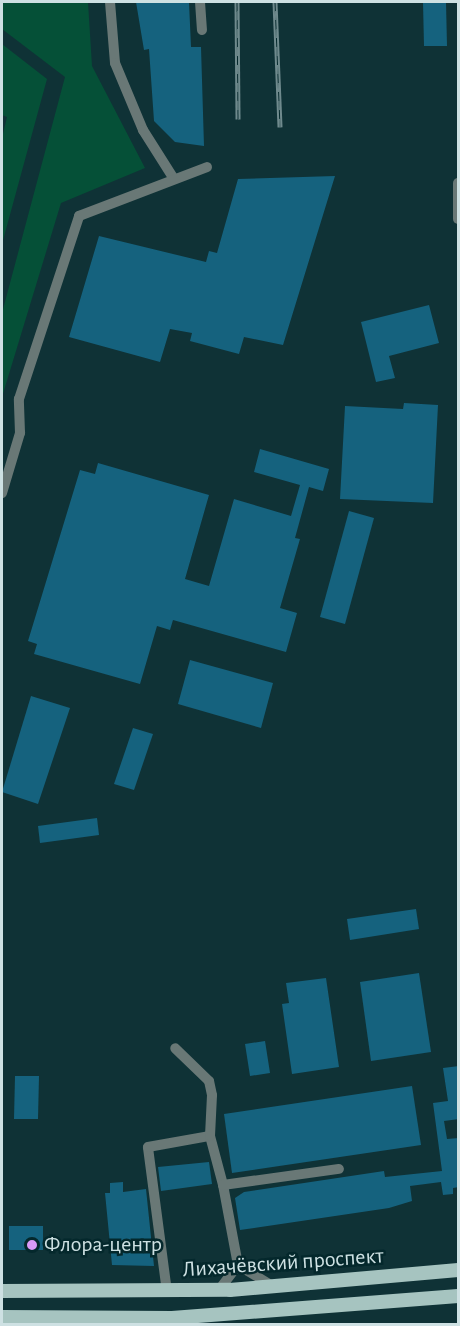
<!DOCTYPE html>
<html>
<head>
<meta charset="utf-8">
<style>
  body { margin:0 }
  #map { position:relative; width:460px; height:1326px; overflow:hidden; background:#0f3236; font-family:"Alegreya Sans",sans-serif }
  div>[style] { position:absolute }
  [style*='--x'] { left:calc(var(--x)*1px); top:calc(var(--y)*1px); width:calc(var(--w)*1px); rotate:calc(var(--a)*1deg) }
  .green>* { inset:0; background:#055037 }
  .building>* { inset:0; background:#15627e }
  .minor>* { height:10px; margin:-5px; padding:0 5px; transform-origin:5px; border-radius:5px; background:#697876 }
  .major>* { height:14px; margin:-7px; padding:0 7px; transform-origin:7px; border-radius:7px; background:#a6c4c0 }
  .rail>* { height:5px; margin-top:-2.5px; transform-origin:0; background:repeating-linear-gradient(90deg,#04282c 0 9px,#6f8a8d 0 18px); box-sizing:border-box; border-block:2px solid #6f8a8d }
  .dots>* { width:16px; height:16px; translate:-50% -50%; box-sizing:border-box; border:3px solid #04282c; border-radius:50% }
  span { translate:-50% -50%; white-space:nowrap; text-align:center; line-height:1.15; -webkit-text-stroke:5px #04282c; paint-order:stroke }
  .poi-label { font-size:22px; color:#cee1e3 }
  .left { translate:0 -50%; text-align:left }
  .street-label { font-size:22px; color:#cee1e3 }
  .frame { position:absolute; inset:0; border:3px solid #cee1e3; pointer-events:none }
</style>
</head>
<body>
<div id="map">
  <div class="green">
    <i style="clip-path:polygon(2px 2px,88px 2px,92px 66px,145px 168px,61px 203px,2px 397px,2px 313px,65px 77px,2px 29px)"></i>
    <i style="clip-path:polygon(2px 44px,47px 79px,2px 244px,2px 138px,7px 117px,2px 115px)"></i>
  </div>
  <div class="building">
    <i style="clip-path:polygon(136px 2px,189px 2px,191px 47px,201px 47px,204px 146px,175px 142px,154px 121px,149px 49px,144px 50px)"></i>
    <i style="clip-path:polygon(423px 2px,446px 2px,447px 46px,424px 46px)"></i>
    <i style="clip-path:polygon(335px 176px,283px 345px,244px 337px,239px 354px,190px 341px,192px 333px,170px 329px,160px 362px,69px 337px,99px 236px,206px 262px,209px 251px,217px 253px,238px 179px)"></i>
    <i style="clip-path:polygon(429px 305px,439px 343px,389px 356px,395px 378px,376px 382px,361px 322px)"></i>
    <i style="clip-path:polygon(404px 403px,438px 405px,433px 503px,340px 499px,345px 406px,403px 409px)"></i>
    <i style="clip-path:polygon(260px 449px,329px 469px,323px 491px,309px 487px,295px 538px,300px 539px,280px 608px,297px 613px,286px 652px,173px 620px,170px 630px,157px 626px,140px 684px,34px 654px,37px 644px,28px 641px,80px 470px,95px 474px,98px 463px,209px 495px,185px 579px,209px 586px,234px 499px,291px 516px,300px 485px,254px 472px)"></i>
    <i style="clip-path:polygon(349px 511px,374px 518px,345px 624px,320px 617px)"></i>
    <i style="clip-path:polygon(190px 660px,273px 683px,261px 728px,178px 704px)"></i>
    <i style="clip-path:polygon(31px 696px,70px 708px,38px 804px,2px 792px)"></i>
    <i style="clip-path:polygon(133px 728px,153px 734px,134px 790px,114px 784px)"></i>
    <i style="clip-path:polygon(97px 818px,99px 835px,40px 843px,38px 826px)"></i>
    <i style="clip-path:polygon(416px 909px,419px 929px,350px 940px,347px 919px)"></i>
    <i style="clip-path:polygon(419px 973px,431px 1052px,371px 1061px,360px 982px)"></i>
    <i style="clip-path:polygon(326px 978px,339px 1067px,292px 1074px,282px 1004px,289px 1003px,286px 983px)"></i>
    <i style="clip-path:polygon(265px 1041px,270px 1073px,250px 1076px,245px 1044px)"></i>
    <i style="clip-path:polygon(459px 1066px,459px 1119px,444px 1121px,447px 1139px,459px 1138px,459px 1187px,453px 1188px,453px 1194px,443px 1195px,441px 1182px,410px 1186px,412px 1201px,389px 1208px,240px 1230px,235px 1198px,244px 1192px,384px 1171px,385px 1177px,442px 1171px,433px 1103px,448px 1101px,443px 1068px)"></i>
    <i style="clip-path:polygon(15px 1076px,39px 1076px,38px 1119px,14px 1119px)"></i>
    <i style="clip-path:polygon(412px 1086px,421px 1145px,232px 1173px,224px 1114px)"></i>
    <i style="clip-path:polygon(209px 1162px,212px 1184px,161px 1191px,158px 1167px)"></i>
    <i style="clip-path:polygon(123px 1182px,123px 1192px,146px 1189px,154px 1266px,112px 1265px,105px 1193px,110px 1193px,110px 1183px)"></i>
    <i style="clip-path:polygon(9px 1226px,43px 1226px,43px 1250px,9px 1250px)"></i>
  </div>
  <div class="minor">
    <i style="--x:110;--y:2;--w:61;--a:85.3"></i>
    <i style="--x:115;--y:63;--w:73;--a:67.3"></i>
    <i style="--x:143;--y:130;--w:58;--a:57.7"></i>
    <i style="--x:200;--y:2;--w:28;--a:86"></i>
    <i style="--x:458;--y:183;--w:36;--a:90"></i>
    <i style="--x:2;--y:493;--w:63;--a:-73.3"></i>
    <i style="--x:20;--y:433;--w:34;--a:-92"></i>
    <i style="--x:19;--y:399;--w:193;--a:-71.8"></i>
    <i style="--x:79;--y:216;--w:137;--a:-20.9"></i>
    <i style="--x:210;--y:1136;--w:51;--a:75.1"></i>
    <i style="--x:274;--y:1287;--w:42;--a:-148.6"></i>
    <i style="--x:238;--y:1265;--w:81;--a:-100.6"></i>
    <i style="--x:223;--y:1185;--w:117;--a:-7.9"></i>
    <i style="--x:219;--y:1290;--w:31;--a:-53"></i>
    <i style="--x:167;--y:1292;--w:146;--a:-97.5"></i>
    <i style="--x:148;--y:1147;--w:63;--a:-10.1"></i>
    <i style="--x:210;--y:1136;--w:41;--a:-87.2"></i>
    <i style="--x:212;--y:1095;--w:14;--a:-102"></i>
    <i style="--x:209;--y:1081;--w:47;--a:-135.9"></i>
  </div>
  <div class="major">
    <i style="--x:2;--y:1291;--w:228;--a:-0.3"></i>
    <i style="--x:230;--y:1290;--w:229;--a:-5"></i>
    <i style="--x:2;--y:1317;--w:170;--a:0.3"></i>
    <i style="--x:172;--y:1318;--w:287;--a:-4.4"></i>
  </div>
  <div class="rail">
    <i style="--x:237;--y:2;--w:117;--a:89.5"></i>
    <i style="--x:275;--y:2;--w:125;--a:87.7"></i>
  </div>
  <div class="dots">
    <i style="left:32px;top:1245px;background:#d99af7"></i>
  </div>
  <div class="poi-label">
    <span class="left" style="left:44px;top:1245px">Флора-центр</span>
  </div>
  <div class="street-label">
    <span style="left:283px;top:1263px;rotate:-4deg">Лихачёвский проспект</span>
  </div>
  <div class="frame"></div>
</div>
</body>
</html>
